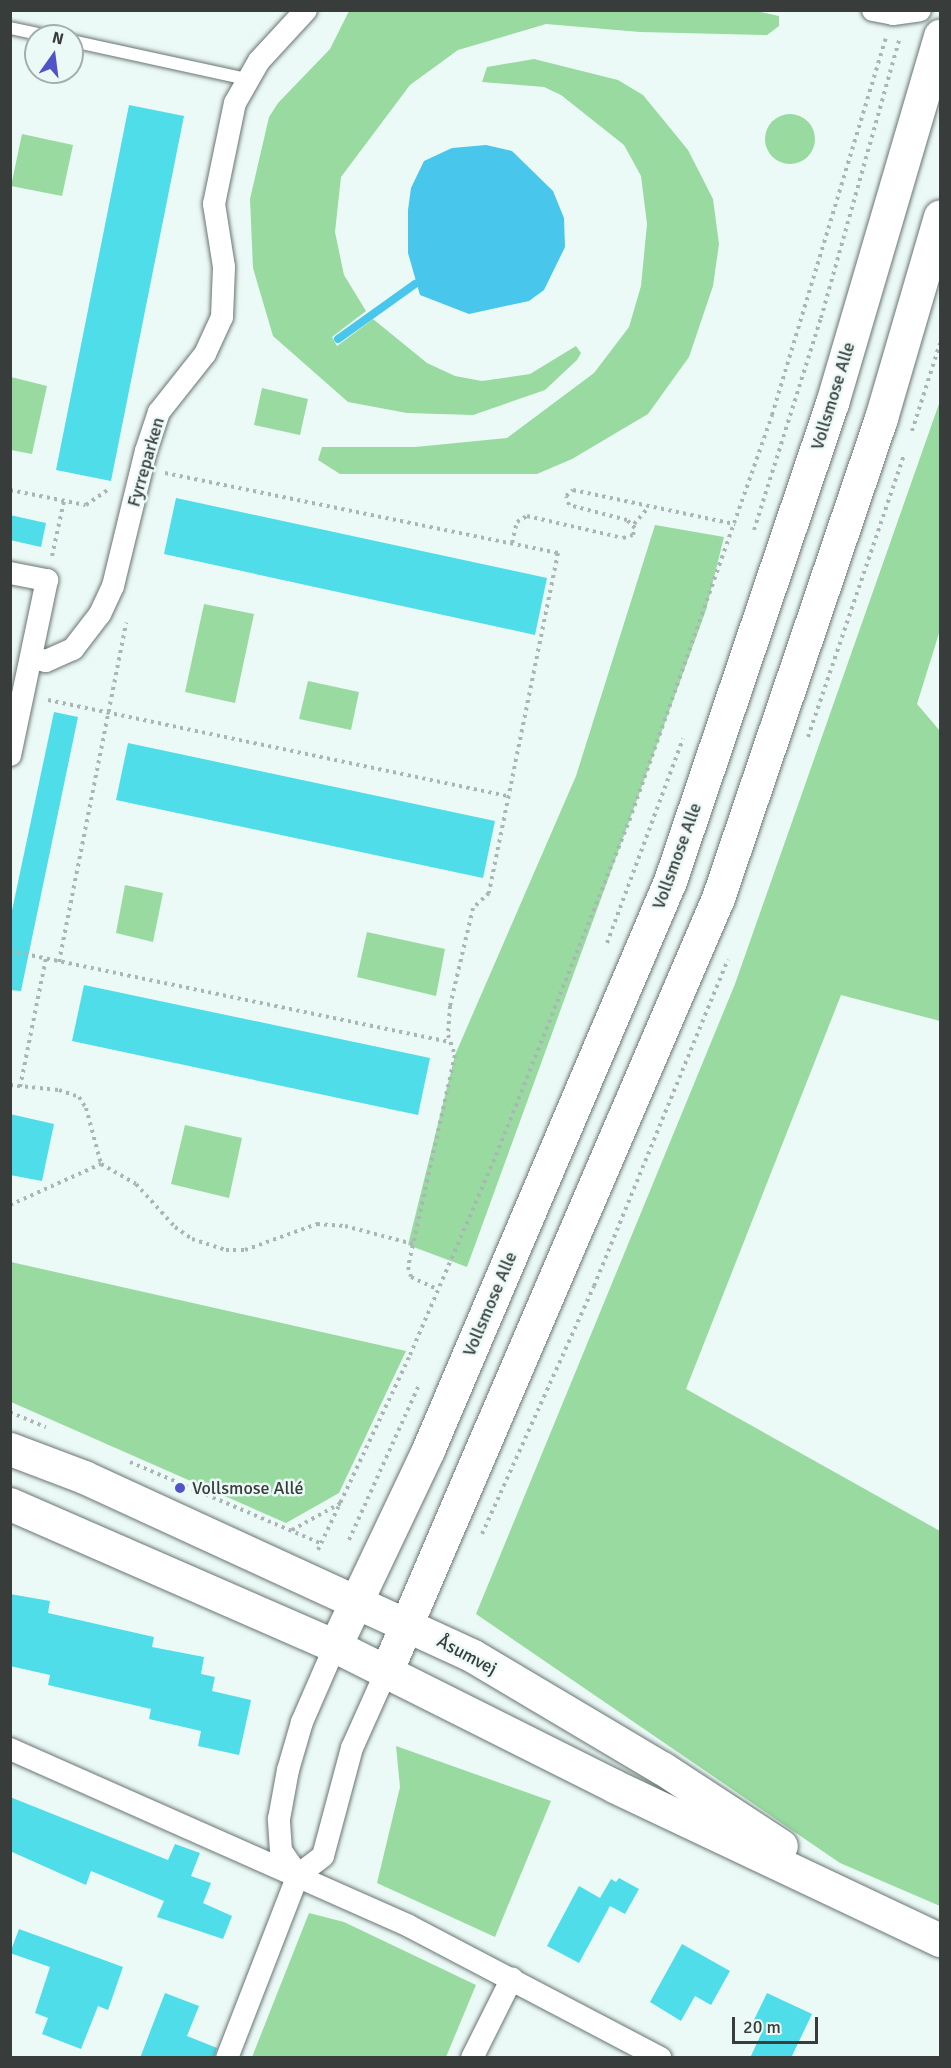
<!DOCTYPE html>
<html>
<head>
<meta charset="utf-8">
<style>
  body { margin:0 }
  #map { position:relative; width:951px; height:2068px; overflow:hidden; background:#ecfaf7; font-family:Signika,sans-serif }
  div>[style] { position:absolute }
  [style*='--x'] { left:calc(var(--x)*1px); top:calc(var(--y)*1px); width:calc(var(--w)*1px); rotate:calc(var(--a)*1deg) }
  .green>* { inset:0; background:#98daa0 }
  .round { border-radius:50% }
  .water>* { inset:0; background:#48c6eb }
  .stream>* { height:8px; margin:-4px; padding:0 4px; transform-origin:4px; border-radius:4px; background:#48c6eb }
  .building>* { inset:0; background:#4edde9 }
  .path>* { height:4px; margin-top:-2px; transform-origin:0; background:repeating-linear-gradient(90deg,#abb6b4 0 3px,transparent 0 7.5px) }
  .roads { filter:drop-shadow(0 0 2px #697573) drop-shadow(0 0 2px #697573) }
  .lane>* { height:12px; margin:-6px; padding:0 6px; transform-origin:6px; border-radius:6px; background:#fff }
  .street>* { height:22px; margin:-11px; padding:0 11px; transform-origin:11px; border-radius:11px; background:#fff }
  .secondary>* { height:33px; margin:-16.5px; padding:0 16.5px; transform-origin:16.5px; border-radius:16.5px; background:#fff }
  .dots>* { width:16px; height:16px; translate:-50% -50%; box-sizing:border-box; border:3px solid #ecfaf7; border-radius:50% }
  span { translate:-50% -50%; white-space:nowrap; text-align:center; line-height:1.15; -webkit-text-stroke:5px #ecfaf7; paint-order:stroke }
  .street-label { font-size:18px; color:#383d3c }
  .poi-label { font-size:18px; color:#383d3c }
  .left { translate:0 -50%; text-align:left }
  .frame { position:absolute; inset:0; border:12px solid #383d3c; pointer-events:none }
  .north { position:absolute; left:24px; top:24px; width:60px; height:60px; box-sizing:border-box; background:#ecfaf7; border:2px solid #a4aeac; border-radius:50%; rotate:14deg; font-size:16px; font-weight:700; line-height:24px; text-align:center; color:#383d3c }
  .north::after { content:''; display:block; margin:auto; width:21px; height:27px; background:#5153c9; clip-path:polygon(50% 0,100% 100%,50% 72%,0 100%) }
  .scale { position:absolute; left:732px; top:2017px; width:86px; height:27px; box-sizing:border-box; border:3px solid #383d3c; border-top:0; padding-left:8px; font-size:18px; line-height:21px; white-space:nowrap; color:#383d3c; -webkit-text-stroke:4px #ecfaf7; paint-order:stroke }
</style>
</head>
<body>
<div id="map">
  <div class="green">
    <i style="clip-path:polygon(752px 10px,779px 16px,779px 26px,767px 35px,640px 32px,546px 24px,458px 50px,410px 85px,341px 177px,335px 232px,344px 275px,366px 311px,332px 337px,337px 346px,373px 319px,427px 363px,455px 376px,482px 381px,530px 374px,576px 346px,581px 353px,577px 360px,545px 390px,473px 415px,407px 413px,348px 402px,273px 336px,253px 268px,250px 199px,269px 117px,278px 103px,330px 49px,349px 11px)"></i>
    <i style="clip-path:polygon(534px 59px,618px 80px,643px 95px,688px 150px,713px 199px,719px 244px,713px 286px,689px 357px,648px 414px,572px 459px,537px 474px,340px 474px,318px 460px,322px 447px,415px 447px,507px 438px,594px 373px,629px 327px,641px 286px,647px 224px,641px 176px,624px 145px,561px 95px,544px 87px,482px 82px,487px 67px)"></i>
    <i class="round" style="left:765px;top:114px;width:50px;height:50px"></i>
    <i style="clip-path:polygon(22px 134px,73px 145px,62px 196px,11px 186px)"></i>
    <i style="clip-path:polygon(11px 377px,47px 386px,32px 454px,11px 450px)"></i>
    <i style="clip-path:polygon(262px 388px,308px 399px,300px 435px,254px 425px)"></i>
    <i style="clip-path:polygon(940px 401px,940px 630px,917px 704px,940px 731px,940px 1021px,841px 995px,686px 1389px,940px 1531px,940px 1906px,840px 1863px,476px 1614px,735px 984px)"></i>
    <i style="clip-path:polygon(655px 525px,724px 537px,706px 610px,467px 1267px,408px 1245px,455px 1055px,576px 776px)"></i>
    <i style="clip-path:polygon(204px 604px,254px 614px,235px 703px,185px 692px)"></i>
    <i style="clip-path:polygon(308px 681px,359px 692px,351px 730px,299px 719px)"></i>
    <i style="clip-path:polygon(125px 885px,163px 893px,153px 942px,116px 933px)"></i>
    <i style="clip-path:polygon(367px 932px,445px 949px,436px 996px,357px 977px)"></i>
    <i style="clip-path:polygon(185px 1125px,242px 1138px,229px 1198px,171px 1184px)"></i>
    <i style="clip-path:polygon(11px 1262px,406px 1351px,339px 1493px,286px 1523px,11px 1402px)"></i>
    <i style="clip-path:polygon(396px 1746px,551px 1801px,495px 1937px,377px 1883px,400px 1787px)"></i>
    <i style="clip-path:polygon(309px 1913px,344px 1922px,476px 1985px,446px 2057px,252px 2057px)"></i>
  </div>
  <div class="water">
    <i style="clip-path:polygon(486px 145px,512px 151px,553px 191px,564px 218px,565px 247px,544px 290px,529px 301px,469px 314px,420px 295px,408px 253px,408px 210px,411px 188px,424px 161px,452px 148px)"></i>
  </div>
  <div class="stream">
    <i style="--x:338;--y:339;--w:95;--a:-35.5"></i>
  </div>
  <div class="building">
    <i style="clip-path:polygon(129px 105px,184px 116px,111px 481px,56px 470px)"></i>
    <i style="clip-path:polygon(176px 498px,547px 578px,535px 635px,164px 554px)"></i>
    <i style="clip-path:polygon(10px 515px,46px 523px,41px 547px,10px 540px)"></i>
    <i style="clip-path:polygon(54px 712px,78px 717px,21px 991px,10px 990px,10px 920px)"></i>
    <i style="clip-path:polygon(128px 743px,495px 821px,483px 878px,116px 800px)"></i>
    <i style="clip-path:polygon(84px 985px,430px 1058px,418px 1115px,72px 1041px)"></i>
    <i style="clip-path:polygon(10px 1114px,54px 1124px,42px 1181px,10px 1175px)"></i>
    <i style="clip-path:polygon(10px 1594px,50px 1601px,48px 1613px,154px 1637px,152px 1647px,204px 1657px,201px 1674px,215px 1677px,212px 1691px,251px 1700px,239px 1755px,198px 1746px,201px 1731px,149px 1719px,151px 1709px,48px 1685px,50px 1675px,10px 1666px)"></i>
    <i style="clip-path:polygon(10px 1797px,168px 1860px,175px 1844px,200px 1853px,191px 1876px,211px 1883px,203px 1903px,232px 1916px,223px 1939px,157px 1917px,164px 1901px,91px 1871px,86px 1885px,10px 1851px)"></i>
    <i style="clip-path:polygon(619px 1878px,639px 1889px,625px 1914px,610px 1906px,579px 1963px,547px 1946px,579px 1886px,600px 1898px,611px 1879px,616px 1882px)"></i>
    <i style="clip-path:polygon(19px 1929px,123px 1967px,108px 2010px,98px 2006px,81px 2049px,42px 2034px,48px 2018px,35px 2013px,50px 1967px,10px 1953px)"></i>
    <i style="clip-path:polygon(682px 1944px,730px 1971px,711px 2005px,695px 1996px,681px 2021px,650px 2002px)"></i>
    <i style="clip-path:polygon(165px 1993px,199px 2006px,187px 2036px,217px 2048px,214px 2058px,140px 2058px)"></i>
    <i style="clip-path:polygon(767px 1993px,812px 2014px,791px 2058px,750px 2058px,763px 2030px,752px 2024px)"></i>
  </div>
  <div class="path">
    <i style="--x:912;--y:431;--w:92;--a:-72.3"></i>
    <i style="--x:165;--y:473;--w:401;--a:11.5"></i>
    <i style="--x:558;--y:553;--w:347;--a:101.5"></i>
    <i style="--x:489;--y:893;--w:22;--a:137"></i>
    <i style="--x:473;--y:908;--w:101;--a:103.2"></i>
    <i style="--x:450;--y:1006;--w:29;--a:94"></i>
    <i style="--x:448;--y:1035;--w:21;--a:71"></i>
    <i style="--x:455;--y:1055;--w:217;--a:102.5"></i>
    <i style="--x:408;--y:1267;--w:10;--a:73"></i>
    <i style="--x:411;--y:1277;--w:29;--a:25"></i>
    <i style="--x:10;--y:490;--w:77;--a:11.2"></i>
    <i style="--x:86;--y:505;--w:29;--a:-35"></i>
    <i style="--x:634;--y:524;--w:21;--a:-49"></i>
    <i style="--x:754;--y:530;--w:222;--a:-72.5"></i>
    <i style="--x:821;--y:318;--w:292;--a:-74.3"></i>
    <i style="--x:512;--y:543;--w:22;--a:-77"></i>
    <i style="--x:517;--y:522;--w:12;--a:-31"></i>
    <i style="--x:527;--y:516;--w:98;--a:12.9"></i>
    <i style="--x:623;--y:538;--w:10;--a:-17"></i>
    <i style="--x:633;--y:535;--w:7;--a:-74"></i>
    <i style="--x:635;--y:528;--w:11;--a:-135"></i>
    <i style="--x:627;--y:520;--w:60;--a:-165.5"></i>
    <i style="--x:569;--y:505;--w:9;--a:-108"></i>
    <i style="--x:566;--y:496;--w:9;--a:-41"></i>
    <i style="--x:573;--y:490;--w:166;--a:11.9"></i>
    <i style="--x:52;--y:556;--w:56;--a:-77.7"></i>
    <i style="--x:48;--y:700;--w:470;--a:11.8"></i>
    <i style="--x:808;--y:737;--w:298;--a:-71.2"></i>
    <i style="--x:607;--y:943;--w:218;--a:-69.6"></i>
    <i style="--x:10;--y:951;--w:449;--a:11.7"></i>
    <i style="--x:59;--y:962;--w:346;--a:-78.8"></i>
    <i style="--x:10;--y:1085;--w:49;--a:5.8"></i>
    <i style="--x:59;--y:1090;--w:21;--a:19"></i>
    <i style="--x:79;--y:1097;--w:13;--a:58"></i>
    <i style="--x:86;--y:1108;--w:58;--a:75"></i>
    <i style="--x:20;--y:1087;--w:132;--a:-78.6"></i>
    <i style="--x:10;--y:1205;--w:100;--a:-24.3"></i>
    <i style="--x:101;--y:1164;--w:40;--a:29.7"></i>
    <i style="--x:136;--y:1184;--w:58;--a:47.8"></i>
    <i style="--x:175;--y:1227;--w:21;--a:35"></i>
    <i style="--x:192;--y:1239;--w:36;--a:18"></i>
    <i style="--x:226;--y:1250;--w:19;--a:0"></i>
    <i style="--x:245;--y:1250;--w:77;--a:-19.9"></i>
    <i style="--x:317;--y:1224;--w:28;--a:4"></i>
    <i style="--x:345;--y:1226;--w:70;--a:14.8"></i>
    <i style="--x:10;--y:1412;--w:39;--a:23"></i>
    <i style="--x:130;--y:1462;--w:209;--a:23.1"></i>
    <i style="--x:292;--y:1530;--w:56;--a:-28.9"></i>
    <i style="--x:482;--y:1534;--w:272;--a:-65.7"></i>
    <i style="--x:594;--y:1286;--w:353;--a:-67.7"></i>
    <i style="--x:349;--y:1540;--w:172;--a:-65.7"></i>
    <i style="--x:318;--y:1550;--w:216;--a:-64.7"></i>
    <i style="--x:410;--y:1355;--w:225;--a:-66.7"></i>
    <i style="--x:499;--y:1148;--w:360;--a:-68.3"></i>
    <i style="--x:632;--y:813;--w:422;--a:-70.6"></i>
    <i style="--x:772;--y:415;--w:395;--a:-73.2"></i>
  </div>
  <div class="roads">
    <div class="lane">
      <i style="--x:10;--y:28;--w:39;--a:12"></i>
      <i style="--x:72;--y:41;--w:178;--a:12.3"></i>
    </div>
    <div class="street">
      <i style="--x:873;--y:10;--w:20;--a:11"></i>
      <i style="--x:893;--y:14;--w:27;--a:-8"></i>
      <i style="--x:10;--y:573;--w:38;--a:11"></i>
      <i style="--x:47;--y:580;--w:179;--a:101.9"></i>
      <i style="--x:31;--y:658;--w:15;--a:11"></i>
      <i style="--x:46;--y:661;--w:30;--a:-24"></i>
      <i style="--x:73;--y:649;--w:44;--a:-52.4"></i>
      <i style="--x:100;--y:614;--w:31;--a:-65"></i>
      <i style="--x:113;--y:586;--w:139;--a:-76.3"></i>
      <i style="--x:146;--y:451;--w:41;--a:-71.6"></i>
      <i style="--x:159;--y:412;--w:74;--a:-51.6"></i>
      <i style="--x:205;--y:354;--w:41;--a:-65.3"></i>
      <i style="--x:222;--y:317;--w:50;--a:-87.7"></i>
      <i style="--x:224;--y:267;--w:64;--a:-99"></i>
      <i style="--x:214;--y:204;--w:103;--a:-78.3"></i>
      <i style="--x:235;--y:103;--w:48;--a:-60.3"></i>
      <i style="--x:259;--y:61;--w:69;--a:-47.3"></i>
      <i style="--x:10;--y:1749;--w:436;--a:23.9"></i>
      <i style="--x:409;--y:1926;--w:284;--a:27.7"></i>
      <i style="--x:298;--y:1875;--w:29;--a:-125"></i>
      <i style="--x:281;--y:1851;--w:32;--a:-94"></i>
      <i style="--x:279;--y:1819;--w:50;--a:-79.6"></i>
      <i style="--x:288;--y:1770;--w:50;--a:-73.7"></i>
      <i style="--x:302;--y:1722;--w:83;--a:-66.5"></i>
      <i style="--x:227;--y:2058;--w:196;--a:-68.8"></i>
      <i style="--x:298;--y:1875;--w:31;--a:-37"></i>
      <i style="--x:323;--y:1856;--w:112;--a:-75"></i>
      <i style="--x:352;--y:1748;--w:83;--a:-65.9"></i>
      <i style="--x:472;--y:2058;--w:89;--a:-63.4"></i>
    </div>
    <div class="secondary">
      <i style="--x:10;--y:1449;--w:79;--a:20.7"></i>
      <i style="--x:84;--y:1477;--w:428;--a:24.7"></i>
      <i style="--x:473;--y:1656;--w:220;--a:30.7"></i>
      <i style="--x:662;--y:1768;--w:142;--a:33.2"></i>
      <i style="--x:10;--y:1504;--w:355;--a:23.6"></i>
      <i style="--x:335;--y:1646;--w:312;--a:26.6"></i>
      <i style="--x:614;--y:1786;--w:361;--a:25.3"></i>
      <i style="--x:335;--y:1646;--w:217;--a:-64.6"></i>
      <i style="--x:428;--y:1450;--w:618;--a:-66.96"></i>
      <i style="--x:670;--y:881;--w:505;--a:-71.28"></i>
      <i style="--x:832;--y:403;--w:383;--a:-73.6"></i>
      <i style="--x:386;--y:1672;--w:842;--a:-66.78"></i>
      <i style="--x:718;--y:898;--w:507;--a:-71.24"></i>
      <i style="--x:881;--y:418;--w:210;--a:-73.7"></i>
    </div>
  </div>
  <div class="dots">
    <i style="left:180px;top:1488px;background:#5153c9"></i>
  </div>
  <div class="street-label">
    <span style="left:833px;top:396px;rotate:-73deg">Vollsmose Alle</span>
    <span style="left:146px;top:462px;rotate:-74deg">Fyrreparken</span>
    <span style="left:677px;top:856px;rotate:-70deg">Vollsmose Alle</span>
    <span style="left:490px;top:1304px;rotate:-67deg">Vollsmose Alle</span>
    <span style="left:467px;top:1655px;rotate:28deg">Åsumvej</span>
  </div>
  <div class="poi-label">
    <span class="left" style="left:192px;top:1488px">Vollsmose Allé</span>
  </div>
  <div class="frame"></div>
  <div class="north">N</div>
  <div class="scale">20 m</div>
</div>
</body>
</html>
